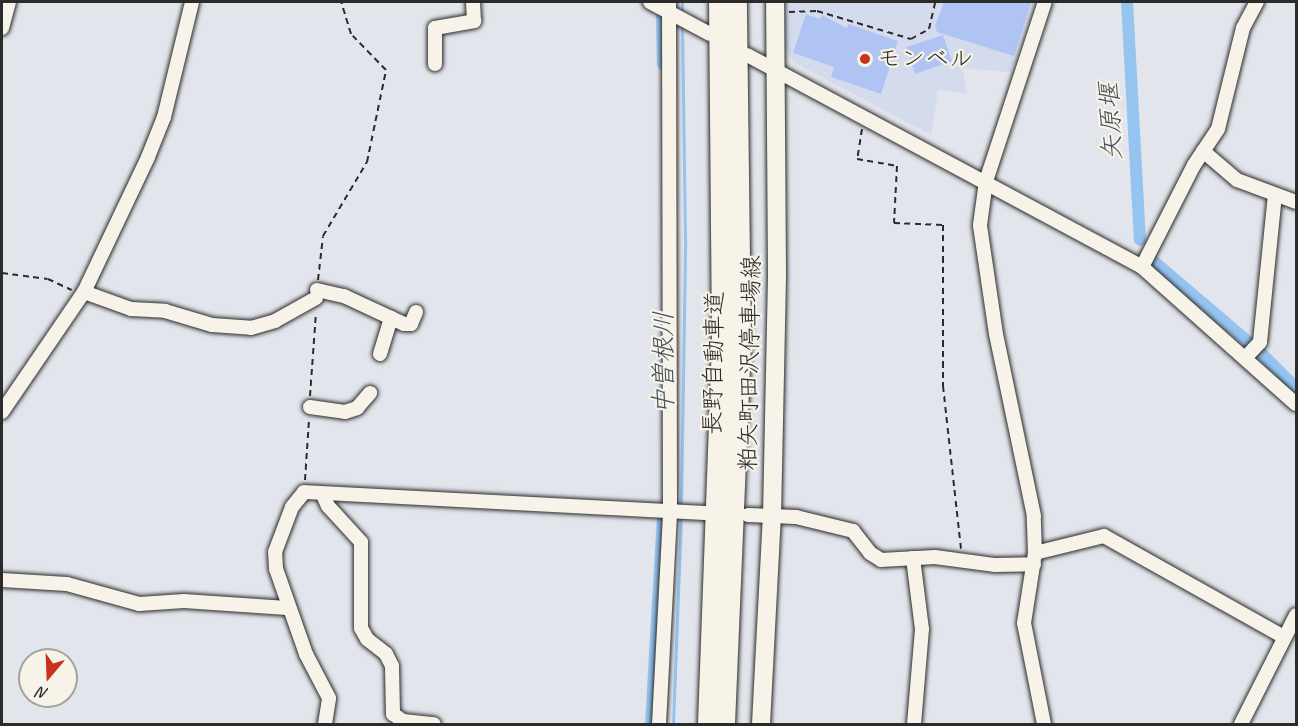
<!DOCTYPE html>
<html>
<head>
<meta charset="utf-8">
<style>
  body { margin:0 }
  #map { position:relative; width:1298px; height:726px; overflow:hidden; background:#e2e5eb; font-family:Caveat,"Klee One",sans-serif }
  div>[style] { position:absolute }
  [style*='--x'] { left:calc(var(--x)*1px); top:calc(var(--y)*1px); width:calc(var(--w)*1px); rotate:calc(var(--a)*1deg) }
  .built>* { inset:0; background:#d3dbed }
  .stream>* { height:3px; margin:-1.5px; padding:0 1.5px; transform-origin:1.5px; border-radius:1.5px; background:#95c4f0 }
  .canal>* { height:12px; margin:-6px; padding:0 6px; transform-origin:6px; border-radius:6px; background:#95c4f0 }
  .building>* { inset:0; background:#b0c4f3 }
  .path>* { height:2px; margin-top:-1px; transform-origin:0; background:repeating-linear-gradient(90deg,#2b2b2b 0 6px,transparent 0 10.5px) }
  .roads { filter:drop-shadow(0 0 2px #2b2b2b) drop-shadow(0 0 2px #2b2b2b) }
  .minor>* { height:14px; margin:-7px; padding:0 7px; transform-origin:7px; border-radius:7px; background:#f7f3e8 }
  .major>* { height:18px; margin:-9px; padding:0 9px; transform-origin:9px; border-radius:9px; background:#f7f3e8 }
  .highway>* { height:20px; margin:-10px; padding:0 10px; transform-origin:10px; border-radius:10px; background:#f7f3e8 }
  .dots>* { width:16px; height:16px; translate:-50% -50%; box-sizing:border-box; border:3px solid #f7f3e8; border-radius:50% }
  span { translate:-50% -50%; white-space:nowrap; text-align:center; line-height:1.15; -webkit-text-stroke:4.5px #f7f3e8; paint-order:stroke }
  .poi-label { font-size:24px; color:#2b2b2b }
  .left { translate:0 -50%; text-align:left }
  .street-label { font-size:24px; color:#2b2b2b }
  .water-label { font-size:26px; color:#46515c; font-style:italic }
  .frame { position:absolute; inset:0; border:3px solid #2b2b2b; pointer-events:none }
  .north { position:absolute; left:18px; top:648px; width:60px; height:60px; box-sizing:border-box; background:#f7f3e8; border:2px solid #a5a39c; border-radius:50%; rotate:199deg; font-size:16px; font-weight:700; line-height:24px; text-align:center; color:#2b2b2b }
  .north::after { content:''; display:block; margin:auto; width:21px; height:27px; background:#c8321e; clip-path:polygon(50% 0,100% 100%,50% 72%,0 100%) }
</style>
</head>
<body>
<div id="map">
  <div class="built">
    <i style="clip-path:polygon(784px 2px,1034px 2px,1011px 72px,962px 68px,967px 93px,938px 90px,931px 135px,795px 63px,785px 48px)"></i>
  </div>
  <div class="stream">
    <i style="--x:682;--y:2;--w:13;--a:90"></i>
    <i style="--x:681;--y:507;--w:269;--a:-89.1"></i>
    <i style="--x:685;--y:238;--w:214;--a:-90.8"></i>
    <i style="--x:673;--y:724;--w:208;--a:-87.8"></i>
  </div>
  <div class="canal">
    <i style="--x:1127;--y:2;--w:238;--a:86.9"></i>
    <i style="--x:662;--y:17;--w:47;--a:88.8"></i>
    <i style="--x:1151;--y:259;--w:133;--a:40.4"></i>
    <i style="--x:1259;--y:351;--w:52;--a:45"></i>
    <i style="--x:651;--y:724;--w:206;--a:-86.7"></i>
  </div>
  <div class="building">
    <i style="clip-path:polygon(944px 2px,1031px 2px,1014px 56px,937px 32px,935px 26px)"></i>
    <i style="clip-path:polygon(806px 14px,820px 19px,822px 15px,847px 28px,848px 24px,898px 41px,881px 94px,831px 77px,834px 67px,793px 53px)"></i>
    <i style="clip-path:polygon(943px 35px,952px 61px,915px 74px,906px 47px)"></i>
  </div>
  <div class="path">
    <i style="--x:789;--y:12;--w:28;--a:-2"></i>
    <i style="--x:817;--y:11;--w:98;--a:16.6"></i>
    <i style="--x:911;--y:39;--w:21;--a:-29"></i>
    <i style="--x:929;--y:29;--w:28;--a:-77"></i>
    <i style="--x:862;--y:129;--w:30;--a:99"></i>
    <i style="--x:857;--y:159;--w:41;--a:9.9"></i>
    <i style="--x:897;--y:166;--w:57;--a:93"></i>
    <i style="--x:894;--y:223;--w:49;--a:2.3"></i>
    <i style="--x:943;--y:225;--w:161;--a:90"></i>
    <i style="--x:943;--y:386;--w:164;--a:83.7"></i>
    <i style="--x:2;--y:273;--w:46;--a:7.4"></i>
    <i style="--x:48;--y:279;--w:26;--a:25"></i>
    <i style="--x:318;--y:280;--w:44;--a:-83.5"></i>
    <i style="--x:323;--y:236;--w:86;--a:-59.3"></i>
    <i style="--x:367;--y:162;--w:94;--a:-78.3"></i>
    <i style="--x:386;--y:70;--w:50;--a:-134.2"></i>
    <i style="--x:351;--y:34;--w:34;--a:-107"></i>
    <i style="--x:310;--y:396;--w:84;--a:-85.9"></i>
    <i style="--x:305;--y:480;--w:60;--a:-86.2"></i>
  </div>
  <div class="roads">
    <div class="minor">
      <i style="--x:650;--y:2;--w:68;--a:28.1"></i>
      <i style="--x:2;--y:28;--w:27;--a:-75"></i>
      <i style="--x:747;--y:55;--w:448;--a:28.2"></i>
      <i style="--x:1142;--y:267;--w:206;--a:41.7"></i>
      <i style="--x:435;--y:64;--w:36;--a:-90"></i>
      <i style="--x:435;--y:28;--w:40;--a:-10"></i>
      <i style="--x:474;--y:21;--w:19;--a:-93"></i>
      <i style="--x:1203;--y:151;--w:45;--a:40.5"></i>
      <i style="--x:1237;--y:180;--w:63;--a:20.4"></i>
      <i style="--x:1142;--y:267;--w:114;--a:-63"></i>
      <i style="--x:1194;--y:165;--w:43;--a:-56.3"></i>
      <i style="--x:1218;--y:129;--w:104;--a:-76.1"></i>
      <i style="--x:1243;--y:28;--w:30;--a:-62"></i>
      <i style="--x:317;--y:290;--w:28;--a:13"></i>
      <i style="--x:344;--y:296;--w:66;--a:25"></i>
      <i style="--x:404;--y:324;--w:7;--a:0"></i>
      <i style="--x:411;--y:324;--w:13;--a:-67"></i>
      <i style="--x:84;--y:292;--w:50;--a:19.9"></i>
      <i style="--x:131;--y:309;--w:34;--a:3"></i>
      <i style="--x:165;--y:311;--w:49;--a:16.6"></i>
      <i style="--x:212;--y:325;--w:39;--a:4"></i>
      <i style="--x:251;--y:328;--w:25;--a:-16"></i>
      <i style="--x:275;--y:321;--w:47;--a:-29.3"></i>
      <i style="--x:380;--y:354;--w:38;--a:-73"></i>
      <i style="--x:1247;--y:356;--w:19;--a:-47"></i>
      <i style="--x:1260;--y:342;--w:148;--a:-84.2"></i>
      <i style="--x:310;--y:407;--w:35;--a:8"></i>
      <i style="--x:345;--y:412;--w:13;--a:-18"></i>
      <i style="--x:357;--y:408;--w:20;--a:-49"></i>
      <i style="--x:2;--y:412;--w:145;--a:-55.7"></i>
      <i style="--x:84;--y:292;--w:149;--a:-64.6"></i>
      <i style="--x:148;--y:157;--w:43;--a:-68.2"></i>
      <i style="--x:164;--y:117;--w:118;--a:-76.3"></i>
      <i style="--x:323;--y:495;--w:12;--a:66"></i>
      <i style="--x:328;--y:506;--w:49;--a:47.5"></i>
      <i style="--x:361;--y:542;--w:86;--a:90"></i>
      <i style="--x:361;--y:628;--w:13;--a:61"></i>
      <i style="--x:367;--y:639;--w:24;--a:38"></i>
      <i style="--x:386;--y:654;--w:13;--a:63"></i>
      <i style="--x:392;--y:666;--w:48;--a:88.8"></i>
      <i style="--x:393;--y:714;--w:12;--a:35"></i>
      <i style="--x:403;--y:721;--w:31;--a:6"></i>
      <i style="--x:748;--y:515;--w:48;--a:2.4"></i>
      <i style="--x:796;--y:517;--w:59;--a:13.8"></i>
      <i style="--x:853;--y:531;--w:28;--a:52"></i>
      <i style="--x:870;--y:553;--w:13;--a:32"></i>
      <i style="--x:881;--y:560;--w:54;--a:-3.2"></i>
      <i style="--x:935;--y:557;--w:61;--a:7.6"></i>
      <i style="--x:995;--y:565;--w:39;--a:-1"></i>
      <i style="--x:1035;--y:553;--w:71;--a:-13.8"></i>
      <i style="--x:1104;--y:536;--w:206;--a:29.3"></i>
      <i style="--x:913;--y:558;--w:72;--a:82.8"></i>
      <i style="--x:922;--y:629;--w:95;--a:94.8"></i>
      <i style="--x:2;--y:580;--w:65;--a:3.5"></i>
      <i style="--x:67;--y:584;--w:75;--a:15.5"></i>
      <i style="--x:139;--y:604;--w:45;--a:-3.8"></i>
      <i style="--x:184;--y:601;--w:103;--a:3.9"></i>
      <i style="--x:325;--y:724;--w:26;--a:-81"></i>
      <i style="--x:329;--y:698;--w:50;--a:-117.6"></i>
      <i style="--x:306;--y:654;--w:90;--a:-109.4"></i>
      <i style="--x:276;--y:569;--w:17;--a:-93"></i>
      <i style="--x:275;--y:552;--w:48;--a:-69.3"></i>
      <i style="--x:292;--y:507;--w:19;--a:-51"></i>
      <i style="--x:304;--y:492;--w:404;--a:3"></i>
      <i style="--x:659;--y:724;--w:213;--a:-87"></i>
      <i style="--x:670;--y:511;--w:509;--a:-90.11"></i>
      <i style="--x:1044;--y:724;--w:103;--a:-101.2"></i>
      <i style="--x:1024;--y:623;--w:71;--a:-81.1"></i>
      <i style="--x:1035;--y:553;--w:37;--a:-92"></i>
      <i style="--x:1034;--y:516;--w:186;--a:-101.8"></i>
      <i style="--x:996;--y:334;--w:110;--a:-98.4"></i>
      <i style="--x:980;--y:225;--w:44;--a:-82.2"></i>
      <i style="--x:986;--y:181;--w:188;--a:-71.8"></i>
      <i style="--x:1241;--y:724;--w:122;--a:-63.2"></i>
    </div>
    <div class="major">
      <i style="--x:761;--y:724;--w:208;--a:-87"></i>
      <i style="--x:772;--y:516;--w:243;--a:-88.8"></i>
      <i style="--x:777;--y:273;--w:271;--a:-90.4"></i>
    </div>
    <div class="highway">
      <i style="--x:708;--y:724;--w:384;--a:-87.9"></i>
      <i style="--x:722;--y:340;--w:338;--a:-90.5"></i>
      <i style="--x:725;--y:724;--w:383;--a:-87.6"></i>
      <i style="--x:741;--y:341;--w:339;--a:-90.7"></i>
    </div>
  </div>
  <div class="dots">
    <i style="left:865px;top:59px;background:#c8321e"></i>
  </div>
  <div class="poi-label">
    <span class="left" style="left:877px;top:59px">モンベル</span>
  </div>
  <div class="street-label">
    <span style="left:714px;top:363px;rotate:-89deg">長野自動車道</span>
    <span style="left:750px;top:363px;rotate:-89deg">粕矢町田沢停車場線</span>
  </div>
  <div class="water-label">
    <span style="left:1111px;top:122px;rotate:-93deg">矢原堰</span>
    <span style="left:664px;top:363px;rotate:-90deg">中曽根川</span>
  </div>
  <div class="frame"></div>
  <div class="north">N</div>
</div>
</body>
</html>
